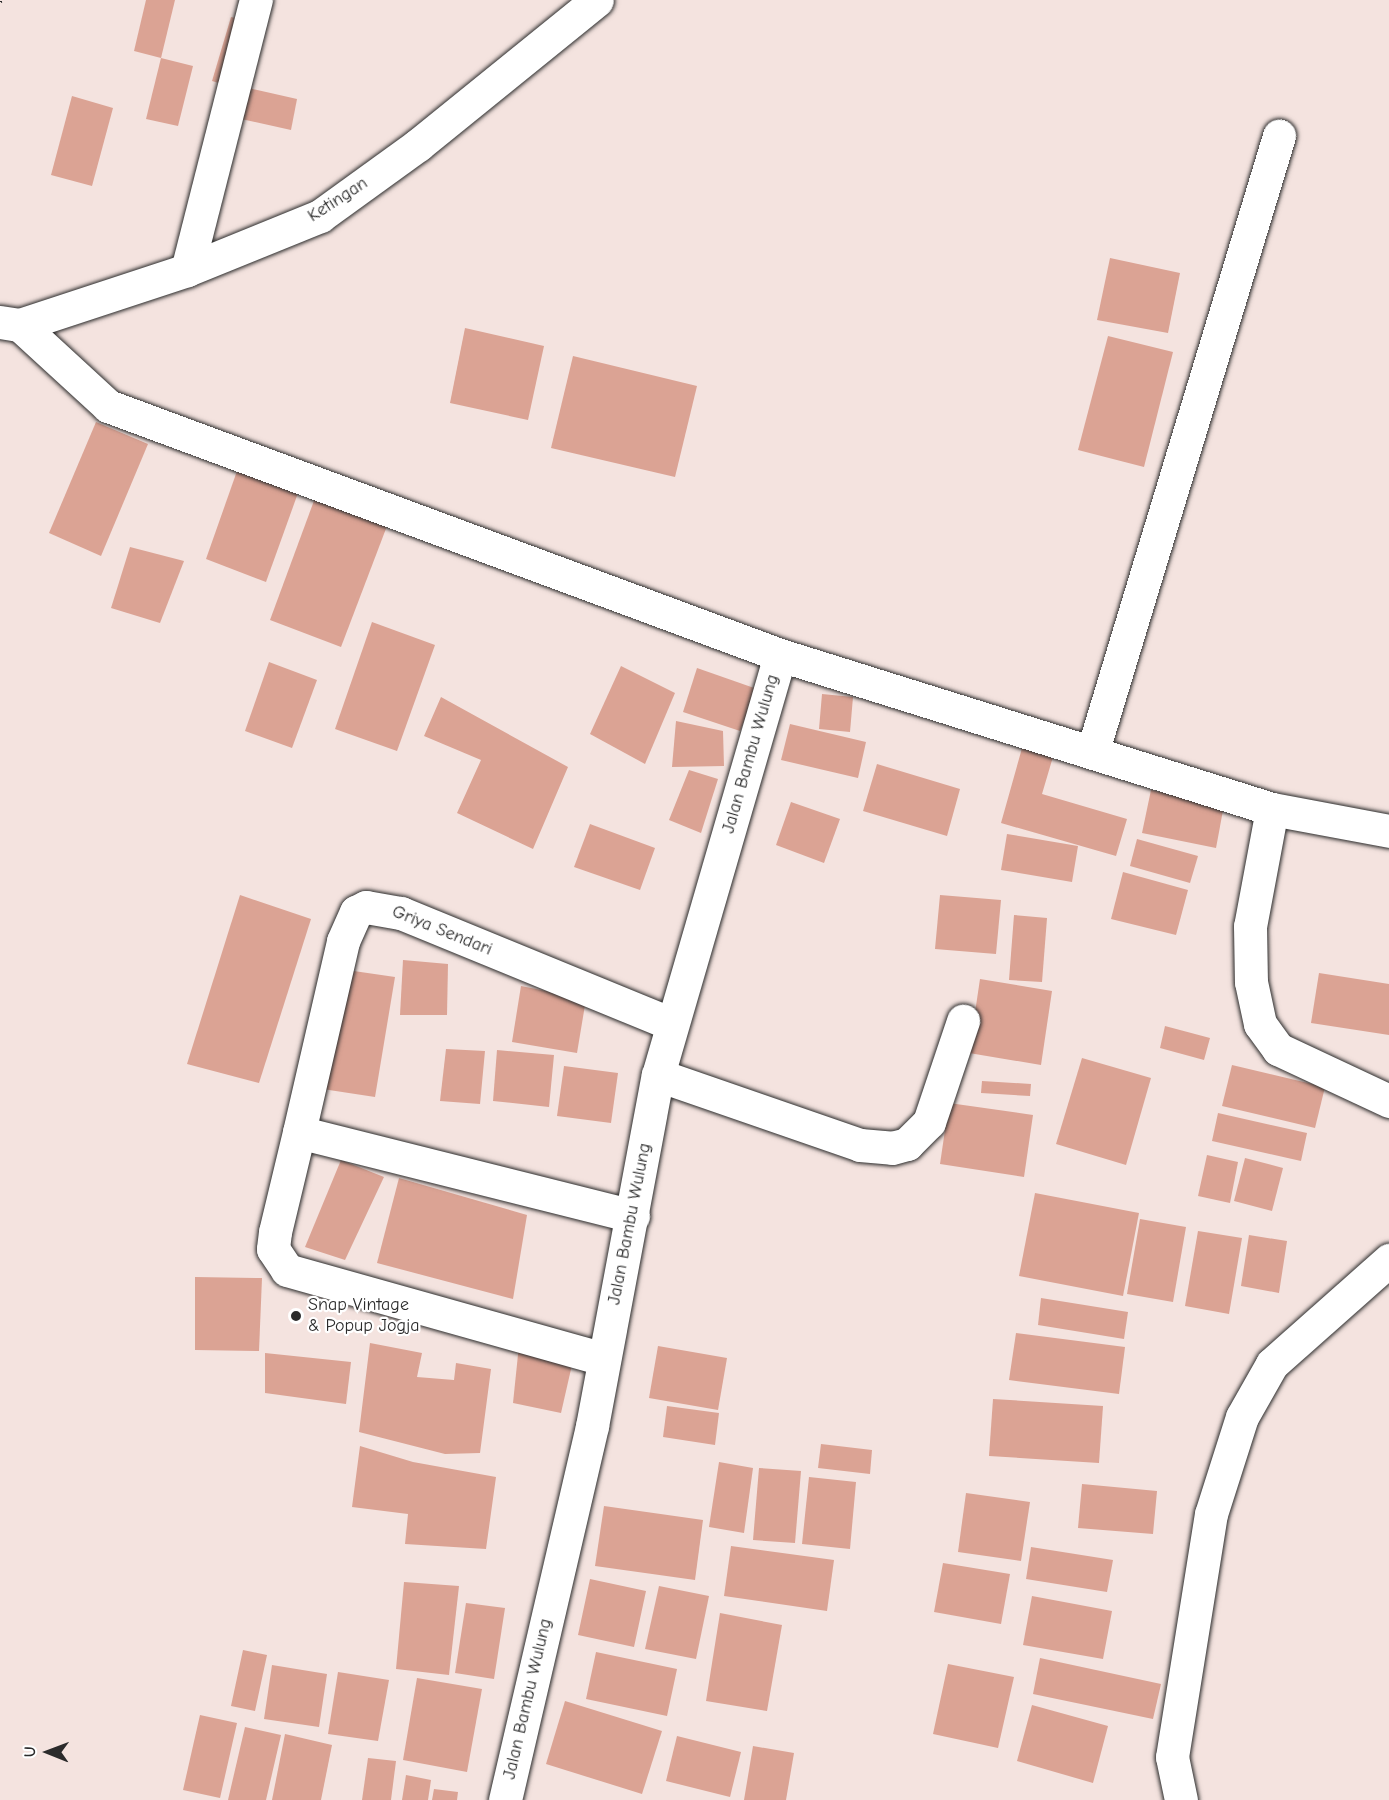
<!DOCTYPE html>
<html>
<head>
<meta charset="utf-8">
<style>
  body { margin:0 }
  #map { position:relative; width:1389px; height:1800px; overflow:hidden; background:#f4e3df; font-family:"Comic Neue",sans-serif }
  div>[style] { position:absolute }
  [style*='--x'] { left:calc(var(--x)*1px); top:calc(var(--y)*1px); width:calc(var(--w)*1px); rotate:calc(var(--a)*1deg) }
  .building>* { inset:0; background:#dba394 }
  .path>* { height:4px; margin-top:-2px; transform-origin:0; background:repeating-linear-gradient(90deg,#2b2b2b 0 1.5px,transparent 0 6px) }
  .roads { filter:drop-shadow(0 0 2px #2b2b2b) drop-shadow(0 0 2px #2b2b2b) }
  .street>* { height:33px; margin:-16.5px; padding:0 16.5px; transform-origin:16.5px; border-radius:16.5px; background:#fff }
  .secondary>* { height:33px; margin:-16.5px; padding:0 16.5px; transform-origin:16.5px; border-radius:16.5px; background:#fff }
  .dots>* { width:16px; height:16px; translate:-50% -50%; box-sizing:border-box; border:3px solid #fff; border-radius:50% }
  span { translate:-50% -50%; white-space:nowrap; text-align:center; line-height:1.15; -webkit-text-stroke:4.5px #fff; paint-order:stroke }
  .street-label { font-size:18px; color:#2b2b2b }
  .poi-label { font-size:18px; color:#2b2b2b }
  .left { translate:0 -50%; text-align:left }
  .north { position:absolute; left:18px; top:1722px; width:60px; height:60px; -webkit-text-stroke:4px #fff; paint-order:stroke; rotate:271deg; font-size:16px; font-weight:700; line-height:24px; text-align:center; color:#2b2b2b }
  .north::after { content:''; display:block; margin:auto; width:21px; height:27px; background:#2b2b2b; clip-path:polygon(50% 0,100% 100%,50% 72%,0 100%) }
</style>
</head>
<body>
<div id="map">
  <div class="building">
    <i style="clip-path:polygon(146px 0,175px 0,161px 58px,134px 51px)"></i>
    <i style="clip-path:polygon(231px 17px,244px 20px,225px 85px,212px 81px)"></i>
    <i style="clip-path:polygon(161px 58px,193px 66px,178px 126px,146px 119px)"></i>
    <i style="clip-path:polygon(239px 86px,297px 99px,291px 130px,232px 117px)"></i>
    <i style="clip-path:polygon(72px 96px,113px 108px,92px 186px,51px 175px)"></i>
    <i style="clip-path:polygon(1110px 258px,1180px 273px,1168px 333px,1097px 320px)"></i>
    <i style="clip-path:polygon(465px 328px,544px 346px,528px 420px,450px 403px)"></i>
    <i style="clip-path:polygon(1108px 336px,1173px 352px,1144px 467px,1078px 450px)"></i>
    <i style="clip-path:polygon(573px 356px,697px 386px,675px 477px,551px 448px)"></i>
    <i style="clip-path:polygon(96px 422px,148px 444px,101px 556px,49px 533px)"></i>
    <i style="clip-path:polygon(237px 471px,298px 493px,266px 582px,206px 559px)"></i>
    <i style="clip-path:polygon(315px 498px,387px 526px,341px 647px,270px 620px)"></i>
    <i style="clip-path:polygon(130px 547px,184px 561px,160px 623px,111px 608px)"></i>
    <i style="clip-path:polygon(372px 622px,435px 645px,397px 751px,335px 729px)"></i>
    <i style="clip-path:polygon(269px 662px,317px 680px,292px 748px,245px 731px)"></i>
    <i style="clip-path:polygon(621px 666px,675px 693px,645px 764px,590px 734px)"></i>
    <i style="clip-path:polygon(697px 668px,757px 689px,740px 731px,683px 712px)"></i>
    <i style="clip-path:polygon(822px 694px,853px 697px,850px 732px,819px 729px)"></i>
    <i style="clip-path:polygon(441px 697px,568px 767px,533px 849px,457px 813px,481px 760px,424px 736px)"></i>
    <i style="clip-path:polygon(676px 721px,723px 731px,724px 766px,672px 767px)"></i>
    <i style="clip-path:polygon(790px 724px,866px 742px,858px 778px,781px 760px)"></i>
    <i style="clip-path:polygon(1024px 741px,1055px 750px,1042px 794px,1127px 819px,1116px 856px,1001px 823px)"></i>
    <i style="clip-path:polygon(877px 764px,960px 789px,947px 836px,863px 811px)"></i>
    <i style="clip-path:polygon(689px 770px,718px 779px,701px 833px,669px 820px)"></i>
    <i style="clip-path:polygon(1151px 790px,1224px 805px,1216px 848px,1142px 833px)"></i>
    <i style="clip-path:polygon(791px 802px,840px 819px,824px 863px,776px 845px)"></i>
    <i style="clip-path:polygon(590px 824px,655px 848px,640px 890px,574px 867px)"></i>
    <i style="clip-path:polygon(1007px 834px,1078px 846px,1072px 882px,1001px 870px)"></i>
    <i style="clip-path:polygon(1137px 839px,1198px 856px,1190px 883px,1130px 866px)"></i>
    <i style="clip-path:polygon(1123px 872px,1188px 890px,1176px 935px,1111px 919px)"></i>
    <i style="clip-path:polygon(240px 895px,311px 919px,259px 1083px,187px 1064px)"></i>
    <i style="clip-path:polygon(940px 895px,1001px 900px,996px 954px,935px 949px)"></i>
    <i style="clip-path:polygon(1014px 915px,1047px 918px,1042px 982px,1009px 980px)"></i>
    <i style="clip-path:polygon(403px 960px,448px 964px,447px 1015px,400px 1015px)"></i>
    <i style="clip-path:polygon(340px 969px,395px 977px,375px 1097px,316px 1088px)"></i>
    <i style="clip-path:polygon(1319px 973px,1389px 984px,1389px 1035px,1311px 1023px)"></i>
    <i style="clip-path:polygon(980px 979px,1052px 991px,1041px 1065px,969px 1053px)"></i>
    <i style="clip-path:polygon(521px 986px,586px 999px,577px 1053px,512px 1042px)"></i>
    <i style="clip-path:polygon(1165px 1026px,1210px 1038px,1204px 1060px,1160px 1048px)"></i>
    <i style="clip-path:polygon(446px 1049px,485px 1051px,480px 1104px,440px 1101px)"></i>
    <i style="clip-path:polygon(497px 1050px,554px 1055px,549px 1107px,493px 1101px)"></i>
    <i style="clip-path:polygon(1082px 1058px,1151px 1078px,1126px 1165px,1056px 1144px)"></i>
    <i style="clip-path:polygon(1232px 1065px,1325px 1087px,1315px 1128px,1222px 1106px)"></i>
    <i style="clip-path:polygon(564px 1066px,618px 1073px,611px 1123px,557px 1116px)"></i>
    <i style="clip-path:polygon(982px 1081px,1031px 1084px,1030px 1096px,981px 1093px)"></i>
    <i style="clip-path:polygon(949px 1103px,1033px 1115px,1024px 1177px,940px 1164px)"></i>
    <i style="clip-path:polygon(1218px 1113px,1307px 1133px,1301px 1161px,1212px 1141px)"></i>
    <i style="clip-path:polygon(1207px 1155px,1238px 1162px,1230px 1203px,1198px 1196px)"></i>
    <i style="clip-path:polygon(1245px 1158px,1283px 1168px,1272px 1211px,1234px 1201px)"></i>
    <i style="clip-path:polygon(341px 1160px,384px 1177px,345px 1260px,305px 1247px)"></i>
    <i style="clip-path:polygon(399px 1178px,527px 1215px,513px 1299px,377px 1263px)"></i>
    <i style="clip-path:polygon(1035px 1193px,1139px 1213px,1123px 1296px,1019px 1276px)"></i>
    <i style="clip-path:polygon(1140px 1219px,1186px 1227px,1173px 1302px,1127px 1294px)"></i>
    <i style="clip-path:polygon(1198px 1231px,1242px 1238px,1229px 1314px,1185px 1306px)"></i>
    <i style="clip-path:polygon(1249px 1235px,1287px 1241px,1279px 1293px,1241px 1286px)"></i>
    <i style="clip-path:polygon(195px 1277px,262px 1278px,259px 1351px,195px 1350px)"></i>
    <i style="clip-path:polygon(1041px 1298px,1128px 1312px,1124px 1339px,1038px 1325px)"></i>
    <i style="clip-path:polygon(1016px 1333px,1125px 1347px,1119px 1394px,1009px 1380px)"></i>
    <i style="clip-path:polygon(370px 1343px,422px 1353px,417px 1377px,454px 1380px,456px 1363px,491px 1369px,480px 1453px,445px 1454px,359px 1432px)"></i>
    <i style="clip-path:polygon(519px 1345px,574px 1356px,561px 1413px,513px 1403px)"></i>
    <i style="clip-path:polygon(658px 1346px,727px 1358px,718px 1410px,649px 1398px)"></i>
    <i style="clip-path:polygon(265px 1353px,351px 1362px,346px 1404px,265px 1393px)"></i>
    <i style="clip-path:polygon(993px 1399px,1103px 1406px,1099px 1463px,989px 1456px)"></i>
    <i style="clip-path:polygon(667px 1406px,719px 1413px,715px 1445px,663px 1437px)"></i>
    <i style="clip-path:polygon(821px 1444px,872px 1450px,870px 1474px,818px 1468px)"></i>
    <i style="clip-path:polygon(360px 1446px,413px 1462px,496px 1477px,486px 1549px,405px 1544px,408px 1514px,352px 1507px)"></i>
    <i style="clip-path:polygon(719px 1462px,753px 1468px,744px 1533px,709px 1527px)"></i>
    <i style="clip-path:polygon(759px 1468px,801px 1471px,795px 1543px,753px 1540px)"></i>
    <i style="clip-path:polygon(809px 1477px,856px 1482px,850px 1549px,802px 1544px)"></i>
    <i style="clip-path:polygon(1082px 1484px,1157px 1491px,1153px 1534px,1078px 1528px)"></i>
    <i style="clip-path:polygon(966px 1493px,1030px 1502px,1021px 1561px,958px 1552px)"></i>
    <i style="clip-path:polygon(604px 1506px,703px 1520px,695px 1580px,595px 1566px)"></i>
    <i style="clip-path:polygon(731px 1546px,834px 1560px,827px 1611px,724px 1596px)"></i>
    <i style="clip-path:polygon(1031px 1547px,1113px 1560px,1107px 1592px,1026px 1579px)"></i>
    <i style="clip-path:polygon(943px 1563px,1010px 1574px,1001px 1624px,934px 1612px)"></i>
    <i style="clip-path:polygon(590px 1579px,646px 1591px,634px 1647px,578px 1635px)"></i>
    <i style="clip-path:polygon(404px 1582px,459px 1586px,449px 1675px,396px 1669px)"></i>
    <i style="clip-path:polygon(659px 1586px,709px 1596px,696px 1659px,645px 1649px)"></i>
    <i style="clip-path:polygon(1032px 1596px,1112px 1611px,1103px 1659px,1023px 1645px)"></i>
    <i style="clip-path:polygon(466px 1603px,505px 1608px,494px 1679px,455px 1673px)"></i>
    <i style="clip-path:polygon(720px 1613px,782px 1625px,767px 1711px,706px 1701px)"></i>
    <i style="clip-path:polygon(243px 1650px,267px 1655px,255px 1711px,231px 1706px)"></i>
    <i style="clip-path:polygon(596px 1652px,677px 1669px,667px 1716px,586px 1699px)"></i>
    <i style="clip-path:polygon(1040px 1658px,1161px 1684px,1153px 1719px,1033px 1694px)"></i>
    <i style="clip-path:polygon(948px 1664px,1014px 1677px,998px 1748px,933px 1734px)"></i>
    <i style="clip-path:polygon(272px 1665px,327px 1674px,319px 1727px,264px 1719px)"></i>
    <i style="clip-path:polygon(338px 1672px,389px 1680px,378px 1741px,328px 1734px)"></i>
    <i style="clip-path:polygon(417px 1678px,482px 1689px,467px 1772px,403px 1760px)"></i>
    <i style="clip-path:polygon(565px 1701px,662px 1731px,642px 1794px,546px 1764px)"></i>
    <i style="clip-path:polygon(1032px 1705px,1108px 1726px,1093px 1783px,1017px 1761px)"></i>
    <i style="clip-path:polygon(200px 1715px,237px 1723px,220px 1798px,183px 1790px)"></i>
    <i style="clip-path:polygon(245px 1727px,281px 1735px,266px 1800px,228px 1800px)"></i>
    <i style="clip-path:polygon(285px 1734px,332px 1745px,321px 1800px,272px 1800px)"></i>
    <i style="clip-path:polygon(677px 1736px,741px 1752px,730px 1797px,666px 1781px)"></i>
    <i style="clip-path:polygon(753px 1746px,794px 1753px,786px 1800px,744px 1800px)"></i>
    <i style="clip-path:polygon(368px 1758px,396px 1761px,391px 1800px,362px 1800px)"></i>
    <i style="clip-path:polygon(406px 1775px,431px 1780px,428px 1800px,402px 1800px)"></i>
    <i style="clip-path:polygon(434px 1789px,458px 1792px,457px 1800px,432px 1800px)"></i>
  </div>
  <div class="path">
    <i style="--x:0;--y:2;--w:2;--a:-63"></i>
  </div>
  <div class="roads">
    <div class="street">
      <i style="--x:187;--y:270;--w:279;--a:-75.7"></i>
      <i style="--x:20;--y:325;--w:120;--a:42.6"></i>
      <i style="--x:108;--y:406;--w:717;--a:20.33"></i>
      <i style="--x:780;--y:655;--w:516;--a:17.38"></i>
      <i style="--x:1272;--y:809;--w:119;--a:10.6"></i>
      <i style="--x:1093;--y:750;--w:642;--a:-73.15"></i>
      <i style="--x:1272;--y:809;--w:119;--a:100.6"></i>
      <i style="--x:1250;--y:926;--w:56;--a:89"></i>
      <i style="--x:1251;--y:982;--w:43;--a:77.9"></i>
      <i style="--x:1260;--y:1024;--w:31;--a:54"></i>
      <i style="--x:1278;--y:1049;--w:123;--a:25.1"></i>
      <i style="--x:658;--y:1075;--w:214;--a:19.1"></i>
      <i style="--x:860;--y:1145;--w:32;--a:5"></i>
      <i style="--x:892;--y:1148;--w:16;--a:-15"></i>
      <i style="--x:907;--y:1144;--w:31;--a:-45"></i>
      <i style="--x:929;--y:1122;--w:107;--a:-71.4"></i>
      <i style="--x:299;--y:1132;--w:103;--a:103.5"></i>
      <i style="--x:275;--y:1232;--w:17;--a:97"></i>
      <i style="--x:273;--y:1249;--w:25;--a:56"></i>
      <i style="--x:287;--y:1270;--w:329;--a:15.7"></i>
      <i style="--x:633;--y:1216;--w:344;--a:-165.9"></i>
      <i style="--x:299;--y:1132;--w:196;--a:-77"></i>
      <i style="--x:343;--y:941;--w:32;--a:-66"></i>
      <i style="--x:356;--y:912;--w:11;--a:-27"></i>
      <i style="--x:366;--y:907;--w:36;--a:10"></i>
      <i style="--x:401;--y:913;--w:292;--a:22.3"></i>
      <i style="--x:505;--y:1800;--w:384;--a:-76.9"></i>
      <i style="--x:592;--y:1426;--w:357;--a:-79.4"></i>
      <i style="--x:658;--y:1075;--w:437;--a:-73.8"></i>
      <i style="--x:1181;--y:1800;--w:44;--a:-101.8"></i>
      <i style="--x:1172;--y:1757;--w:246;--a:-80.9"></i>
      <i style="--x:1211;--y:1514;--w:102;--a:-72.3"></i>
      <i style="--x:1242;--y:1417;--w:61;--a:-60.5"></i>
      <i style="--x:1272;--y:1364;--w:157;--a:-41.6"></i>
    </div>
    <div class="secondary">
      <i style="--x:0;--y:322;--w:20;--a:9"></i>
      <i style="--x:20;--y:325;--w:176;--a:-18.2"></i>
      <i style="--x:187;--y:270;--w:144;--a:-22.1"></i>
      <i style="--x:320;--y:216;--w:121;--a:-35.9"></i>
      <i style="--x:418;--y:145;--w:230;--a:-39"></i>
    </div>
  </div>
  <div class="dots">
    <i style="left:296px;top:1316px;background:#2b2b2b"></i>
  </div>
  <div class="street-label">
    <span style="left:338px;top:200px;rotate:-33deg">Ketingan</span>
    <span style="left:751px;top:754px;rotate:-74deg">Jalan Bambu Wulung</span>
    <span style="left:442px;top:931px;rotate:22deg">Griya Sendari</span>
    <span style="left:630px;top:1224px;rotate:-79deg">Jalan Bambu Wulung</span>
    <span style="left:528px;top:1699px;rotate:-77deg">Jalan Bambu Wulung</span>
  </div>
  <div class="poi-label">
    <span class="left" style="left:308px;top:1316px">Snap Vintage<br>&amp; Popup Jogja</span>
  </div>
  <div class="north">U</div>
</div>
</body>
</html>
